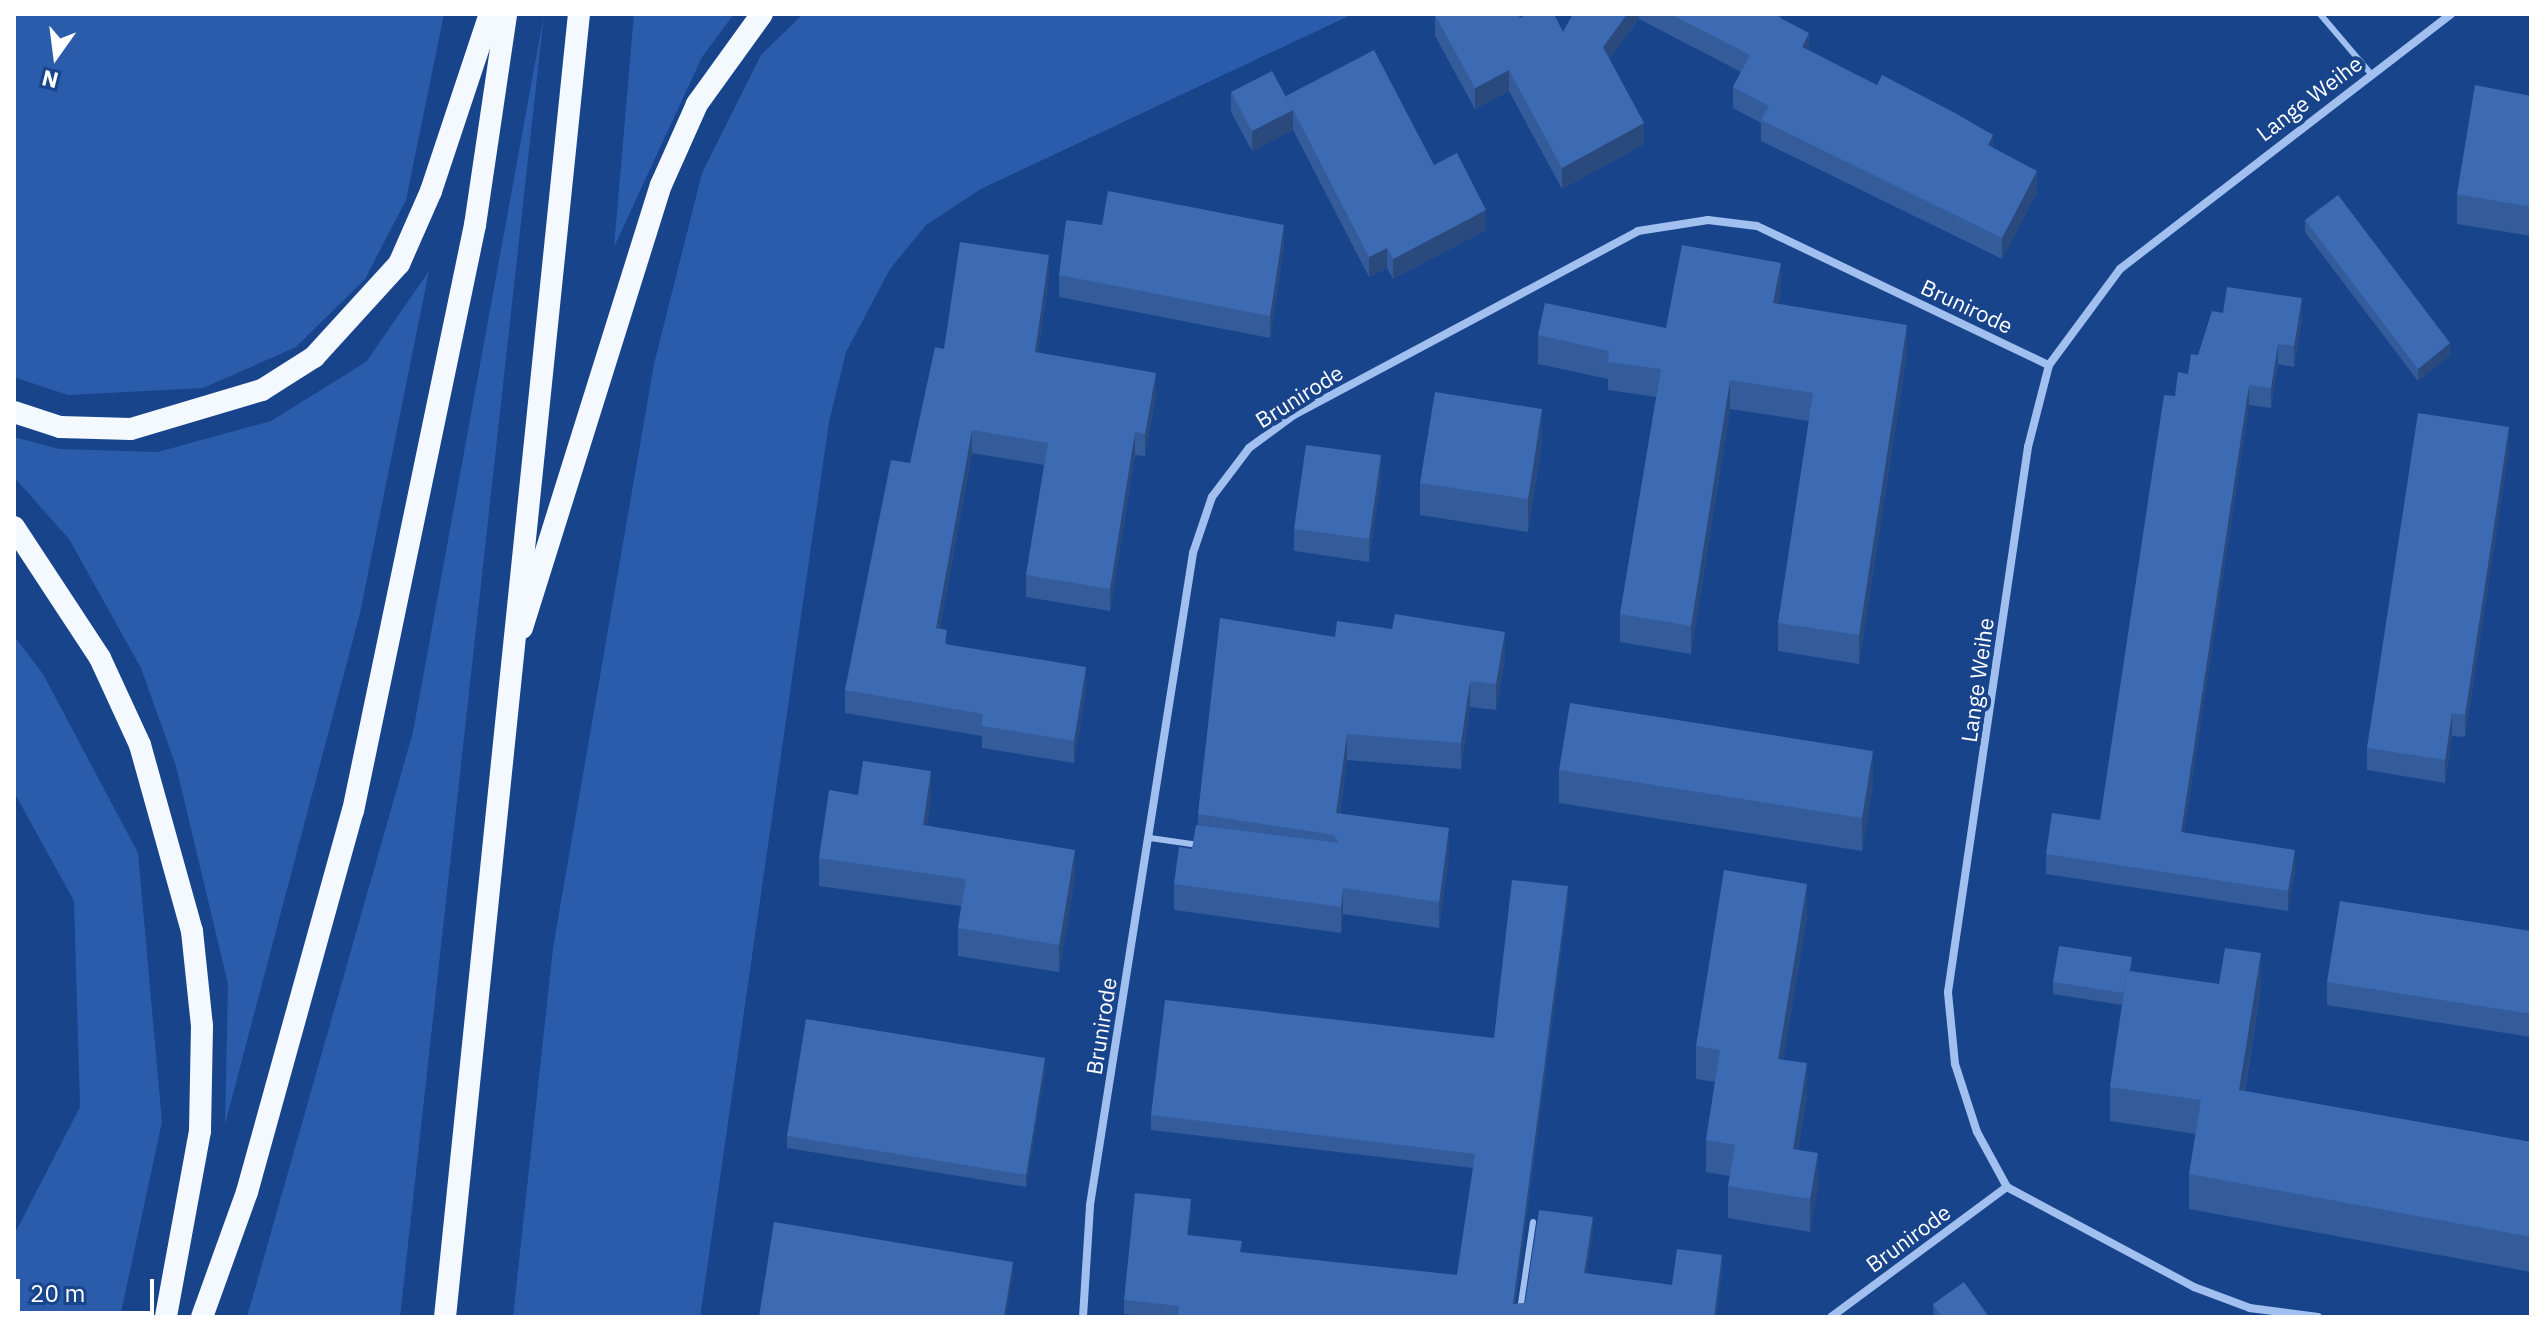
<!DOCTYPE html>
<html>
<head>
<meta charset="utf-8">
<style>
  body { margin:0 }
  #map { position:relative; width:2545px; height:1331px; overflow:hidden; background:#18448c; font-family:"IBM Plex Sans",sans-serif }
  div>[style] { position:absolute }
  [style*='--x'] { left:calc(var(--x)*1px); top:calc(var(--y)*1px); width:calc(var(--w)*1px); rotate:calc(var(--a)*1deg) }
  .green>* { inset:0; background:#2a5cab }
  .service>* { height:6px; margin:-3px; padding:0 3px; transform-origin:3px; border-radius:3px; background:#a2c0ef }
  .minor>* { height:8px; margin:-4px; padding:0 4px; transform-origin:4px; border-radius:4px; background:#a2c0ef }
  .trunk>* { height:22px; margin:-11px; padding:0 11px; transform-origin:11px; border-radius:11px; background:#f4f8ff }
  .wall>* { inset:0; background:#345b9a }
  .shaded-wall>* { inset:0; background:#2a4a7d }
  .building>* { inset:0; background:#3c6ab3 }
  span { translate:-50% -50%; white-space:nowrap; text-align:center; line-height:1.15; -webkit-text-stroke:8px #18448c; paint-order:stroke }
  .street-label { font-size:22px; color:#fff }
  .frame { position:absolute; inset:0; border:16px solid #fff; pointer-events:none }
  .north { position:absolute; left:16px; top:16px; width:80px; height:80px; -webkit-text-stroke:6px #18448c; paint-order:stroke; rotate:194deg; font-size:22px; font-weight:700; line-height:32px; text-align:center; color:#fff }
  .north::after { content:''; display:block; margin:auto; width:28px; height:36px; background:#fff; clip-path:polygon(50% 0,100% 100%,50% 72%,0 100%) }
  .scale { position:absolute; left:16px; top:1279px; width:138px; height:36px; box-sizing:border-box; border:4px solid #fff; border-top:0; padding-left:10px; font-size:24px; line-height:28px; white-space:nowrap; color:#fff; -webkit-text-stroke:6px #18448c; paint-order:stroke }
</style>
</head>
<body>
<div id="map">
  <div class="green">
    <i style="clip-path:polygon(14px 14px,444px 14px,406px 200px,365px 279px,296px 347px,203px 388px,68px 395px,14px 377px)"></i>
    <i style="clip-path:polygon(544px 14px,400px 1317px,247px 1317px,413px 732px)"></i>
    <i style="clip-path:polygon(634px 14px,734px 14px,702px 57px,614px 247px)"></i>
    <i style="clip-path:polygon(803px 14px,1353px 14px,981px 189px,926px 225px,890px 269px,846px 352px,829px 422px,700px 1317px,513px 1317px,553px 948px,654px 364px,702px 173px,761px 55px)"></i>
    <i style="clip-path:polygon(429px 271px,360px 613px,225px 1124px,228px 984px,176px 766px,141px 668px,69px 539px,14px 477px,14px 437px,59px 449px,158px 452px,271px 421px,366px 362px)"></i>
    <i style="clip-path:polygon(14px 636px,43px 674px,138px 853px,162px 1122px,120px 1317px,14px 1317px,14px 1235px,80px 1107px,74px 901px,14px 792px)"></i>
  </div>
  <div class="service">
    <i style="--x:2320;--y:14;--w:79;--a:49.6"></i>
    <i style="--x:1150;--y:838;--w:49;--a:8.3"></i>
    <i style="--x:1519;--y:1317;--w:96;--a:-81.6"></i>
  </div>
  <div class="minor">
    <i style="--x:1083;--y:1317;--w:112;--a:-86.4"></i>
    <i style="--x:1090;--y:1205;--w:660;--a:-81.02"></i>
    <i style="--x:1193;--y:553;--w:59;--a:-71.3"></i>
    <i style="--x:1212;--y:497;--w:61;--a:-52.9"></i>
    <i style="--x:1249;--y:448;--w:56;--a:-36.3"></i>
    <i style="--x:1294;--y:415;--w:390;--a:-28.1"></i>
    <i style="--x:1638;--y:231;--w:71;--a:-8.9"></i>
    <i style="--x:1708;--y:220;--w:49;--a:7"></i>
    <i style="--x:1757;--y:226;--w:323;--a:25.5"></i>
    <i style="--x:1831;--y:1317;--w:219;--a:-36.5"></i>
    <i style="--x:2318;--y:1317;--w:69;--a:-172.5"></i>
    <i style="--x:2250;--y:1308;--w:60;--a:-159.4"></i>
    <i style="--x:2194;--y:1287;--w:212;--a:-151.9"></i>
    <i style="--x:2007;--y:1187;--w:63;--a:-118.6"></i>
    <i style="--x:1977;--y:1132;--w:71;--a:-107.9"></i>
    <i style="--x:1955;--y:1064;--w:72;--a:-95.6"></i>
    <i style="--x:1948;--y:992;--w:551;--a:-81.65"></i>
    <i style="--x:2028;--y:447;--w:85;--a:-75.6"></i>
    <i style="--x:2049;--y:365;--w:119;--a:-53.5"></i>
    <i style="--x:2120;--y:269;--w:418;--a:-37.6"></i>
  </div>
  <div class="trunk">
    <i style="--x:14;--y:412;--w:48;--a:18.1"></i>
    <i style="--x:60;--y:427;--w:71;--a:1.6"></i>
    <i style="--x:131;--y:429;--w:137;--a:-16.6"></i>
    <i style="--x:262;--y:390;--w:62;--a:-32.4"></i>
    <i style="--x:314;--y:357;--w:126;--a:-47.6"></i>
    <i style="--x:399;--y:264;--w:80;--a:-66.3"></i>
    <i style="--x:431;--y:191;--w:187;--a:-71.6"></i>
    <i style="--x:14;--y:527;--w:157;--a:56.7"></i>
    <i style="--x:100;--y:658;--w:96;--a:65.3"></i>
    <i style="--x:140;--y:745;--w:193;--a:74.4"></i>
    <i style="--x:192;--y:931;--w:96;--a:84"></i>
    <i style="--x:202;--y:1026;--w:105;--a:91.1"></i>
    <i style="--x:200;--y:1131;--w:189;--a:100.4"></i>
    <i style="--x:522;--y:628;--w:464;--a:-72.6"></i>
    <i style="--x:661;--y:185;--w:89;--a:-66"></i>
    <i style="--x:697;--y:104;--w:111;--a:-54.2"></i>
    <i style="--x:202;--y:1317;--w:133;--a:-70.2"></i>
    <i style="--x:247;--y:1192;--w:395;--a:-74.5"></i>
    <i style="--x:353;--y:811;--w:599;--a:-78.24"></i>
    <i style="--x:475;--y:225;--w:213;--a:-81.6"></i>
    <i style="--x:445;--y:1317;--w:1310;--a:-84.13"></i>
  </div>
  <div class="wall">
    <i style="clip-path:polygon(1573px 14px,1782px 14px,1780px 18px,1809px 50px,1993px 148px,2037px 192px,2002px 259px,1761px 141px,1761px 123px,1733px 108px,1733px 87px,1741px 72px,1639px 19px,1609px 59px,1644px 144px,1562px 189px,1509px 91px,1475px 109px,1435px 36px,1435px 15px,1520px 18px,1563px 32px)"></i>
    <i style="clip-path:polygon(1231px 92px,1286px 96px,1434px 165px,1486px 230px,1393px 279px,1387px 268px,1369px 277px,1293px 130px,1252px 151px,1231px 112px)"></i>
    <i style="clip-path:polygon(2531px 96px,2531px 236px,2457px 224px,2457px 194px)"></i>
    <i style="clip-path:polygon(2305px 220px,2450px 355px,2418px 381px,2305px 232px)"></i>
    <i style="clip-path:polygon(1102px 225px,1284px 247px,1270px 338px,1059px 297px,1059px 275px)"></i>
    <i style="clip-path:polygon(1049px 277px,1038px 353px,1156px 395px,1145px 456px,1135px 455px,1110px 611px,1026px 597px,1026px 575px,1044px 465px,972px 453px,940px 628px,947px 645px,1086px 690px,1074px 763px,982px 748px,982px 736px,845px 713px,845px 690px,944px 349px)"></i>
    <i style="clip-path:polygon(1781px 291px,1778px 304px,1907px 353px,1859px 664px,1778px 651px,1778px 623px,1809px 421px,1730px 409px,1691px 654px,1620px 642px,1620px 614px,1656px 397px,1608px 390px,1608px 379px,1538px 364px,1538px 335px,1666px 328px)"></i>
    <i style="clip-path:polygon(2223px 313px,2302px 319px,2294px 367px,2278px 364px,2271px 408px,2249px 405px,2184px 833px,2295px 870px,2288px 911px,2046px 874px,2046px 854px,2100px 820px,2175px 396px)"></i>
    <i style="clip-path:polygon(1542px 442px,1528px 532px,1420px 515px,1420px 483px)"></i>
    <i style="clip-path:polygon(2509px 449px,2465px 737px,2452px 736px,2445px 783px,2367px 770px,2367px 748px)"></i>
    <i style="clip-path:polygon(1381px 478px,1369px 562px,1294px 551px,1294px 529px)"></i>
    <i style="clip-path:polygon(1392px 629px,1505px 658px,1496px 710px,1470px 707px,1461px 769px,1347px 760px,1340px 813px,1449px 854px,1439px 928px,1343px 914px,1341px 933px,1174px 910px,1174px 884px,1192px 849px,1198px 826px,1198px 814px,1335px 637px)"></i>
    <i style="clip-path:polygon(1559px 770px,1873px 784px,1862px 851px,1559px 803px)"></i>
    <i style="clip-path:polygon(858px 795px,931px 799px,927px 825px,1075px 877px,1059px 972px,958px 956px,958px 928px,961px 906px,819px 886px,819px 858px)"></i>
    <i style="clip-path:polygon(1568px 901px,1515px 1304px,1525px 1303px,1593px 1231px,1586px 1274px,1672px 1285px,1722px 1270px,1716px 1317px,1151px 1317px,1124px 1314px,1124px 1300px,1191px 1214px,1188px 1235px,1242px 1253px,1457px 1275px,1473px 1168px,1151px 1130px,1151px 1115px,1494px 1038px)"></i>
    <i style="clip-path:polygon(1807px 916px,1783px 1060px,1807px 1096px,1798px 1150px,1818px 1185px,1810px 1232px,1728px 1218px,1728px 1186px,1730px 1176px,1706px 1172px,1706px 1140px,1715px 1082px,1696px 1079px,1696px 1046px)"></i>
    <i style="clip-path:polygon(2531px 931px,2531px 1037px,2327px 1005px,2327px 982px)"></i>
    <i style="clip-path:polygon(2132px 971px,2219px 984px,2261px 987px,2245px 1091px,2531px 1142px,2531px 1272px,2189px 1209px,2189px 1174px,2196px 1134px,2110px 1121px,2110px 1087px,2122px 1005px,2053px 994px,2053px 982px)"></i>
    <i style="clip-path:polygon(1045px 1070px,1026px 1187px,787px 1148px,787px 1136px)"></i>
    <i style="clip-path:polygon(1933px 1304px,1989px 1317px,1934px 1317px)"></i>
  </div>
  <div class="shaded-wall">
    <i style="clip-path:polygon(1627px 14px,1639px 14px,1639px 19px,1603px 68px,1603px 47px)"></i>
    <i style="clip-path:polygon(1809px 33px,1809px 54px,1802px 47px)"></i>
    <i style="clip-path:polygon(1509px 70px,1509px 91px,1475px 109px,1475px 88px)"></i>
    <i style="clip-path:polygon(1293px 110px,1293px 130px,1252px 151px,1252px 131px)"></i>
    <i style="clip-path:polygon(1644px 123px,1644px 144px,1562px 189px,1562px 168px)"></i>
    <i style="clip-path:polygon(1993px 135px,1993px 156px,1988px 145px)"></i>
    <i style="clip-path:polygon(2037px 171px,2037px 192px,2002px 259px,2002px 238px)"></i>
    <i style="clip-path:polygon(1486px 210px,1486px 230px,1393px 279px,1393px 259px)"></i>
    <i style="clip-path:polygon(1284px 225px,1284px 247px,1270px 338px,1270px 316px)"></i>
    <i style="clip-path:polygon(1387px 248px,1387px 268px,1369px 277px,1369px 257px)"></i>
    <i style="clip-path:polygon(1049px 255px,1049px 277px,1035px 374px,1035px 352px)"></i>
    <i style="clip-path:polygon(1781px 263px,1781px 291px,1773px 331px,1773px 303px)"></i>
    <i style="clip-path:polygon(2302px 298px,2302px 319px,2294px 367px,2294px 346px)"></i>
    <i style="clip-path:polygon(1907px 325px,1907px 353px,1859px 664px,1859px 635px)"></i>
    <i style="clip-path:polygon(2450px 343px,2450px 355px,2418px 381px,2418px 369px)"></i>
    <i style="clip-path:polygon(2278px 344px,2278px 364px,2271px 408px,2271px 388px)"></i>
    <i style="clip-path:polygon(1156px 373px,1156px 395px,1145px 456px,1145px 434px)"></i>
    <i style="clip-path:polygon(1730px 380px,1730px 409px,1691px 654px,1691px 626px)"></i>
    <i style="clip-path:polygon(2249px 385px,2249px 405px,2181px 853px,2181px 832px)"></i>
    <i style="clip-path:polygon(1542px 409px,1542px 442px,1528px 532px,1528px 499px)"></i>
    <i style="clip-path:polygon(2509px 427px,2509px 449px,2465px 737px,2465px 715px)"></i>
    <i style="clip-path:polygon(972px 430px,972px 453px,936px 650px,936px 628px)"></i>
    <i style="clip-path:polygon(1135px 432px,1135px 455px,1110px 611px,1110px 589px)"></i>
    <i style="clip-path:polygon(1381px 455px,1381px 478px,1369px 562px,1369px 539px)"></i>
    <i style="clip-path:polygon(1505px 632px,1505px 658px,1496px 710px,1496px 684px)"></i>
    <i style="clip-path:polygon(1086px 667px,1086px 690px,1074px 763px,1074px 741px)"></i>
    <i style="clip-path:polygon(1470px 681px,1470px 707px,1461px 769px,1461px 743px)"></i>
    <i style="clip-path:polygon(2452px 713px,2452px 736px,2445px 783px,2445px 760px)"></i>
    <i style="clip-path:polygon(1347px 734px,1347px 760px,1336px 839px,1336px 813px)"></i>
    <i style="clip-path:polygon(1873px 751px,1873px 784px,1862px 851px,1862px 818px)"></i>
    <i style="clip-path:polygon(931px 771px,931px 799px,923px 853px,923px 825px)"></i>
    <i style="clip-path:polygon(1449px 828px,1449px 854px,1439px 928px,1439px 902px)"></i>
    <i style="clip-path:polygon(1075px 850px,1075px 877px,1059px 972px,1059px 945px)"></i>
    <i style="clip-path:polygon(2295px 850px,2295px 870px,2288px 911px,2288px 891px)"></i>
    <i style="clip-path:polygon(1807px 884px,1807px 916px,1778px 1092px,1778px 1059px)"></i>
    <i style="clip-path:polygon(1568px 886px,1568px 901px,1513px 1317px,1513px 1304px)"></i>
    <i style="clip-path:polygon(1343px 888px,1343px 914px,1341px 933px,1341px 907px)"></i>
    <i style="clip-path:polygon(2261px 953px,2261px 987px,2239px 1124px,2239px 1090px)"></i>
    <i style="clip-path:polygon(1045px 1058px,1045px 1070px,1026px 1187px,1026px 1175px)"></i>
    <i style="clip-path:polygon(1807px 1063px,1807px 1096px,1793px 1181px,1793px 1149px)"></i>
    <i style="clip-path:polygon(1818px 1153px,1818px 1185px,1810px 1232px,1810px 1199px)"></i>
    <i style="clip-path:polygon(1191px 1199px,1191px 1214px,1187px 1249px,1187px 1235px)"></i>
    <i style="clip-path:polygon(1593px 1217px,1593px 1231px,1584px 1288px,1584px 1273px)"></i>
    <i style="clip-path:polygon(1722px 1255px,1722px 1270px,1716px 1317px,1714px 1317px)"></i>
    <i style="clip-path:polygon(1013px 1262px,1013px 1275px,1006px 1317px,1004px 1317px)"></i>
  </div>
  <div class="building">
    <i style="clip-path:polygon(1438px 14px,1518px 14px,1520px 18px,1527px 14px,1554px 14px,1563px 32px,1573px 14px,1627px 14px,1603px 47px,1644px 123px,1562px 168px,1509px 70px,1475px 88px,1435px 15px)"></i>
    <i style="clip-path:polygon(1670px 14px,1773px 14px,1809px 33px,1802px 47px,1877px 85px,1882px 75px,1955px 113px,1993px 135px,1988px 145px,2037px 171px,2002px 238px,1761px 120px,1769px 106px,1733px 87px,1750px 55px)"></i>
    <i style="clip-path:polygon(1374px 50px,1434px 165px,1457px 153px,1486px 210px,1393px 259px,1387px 248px,1369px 257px,1286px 96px)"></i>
    <i style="clip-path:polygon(1272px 71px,1293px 110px,1252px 131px,1231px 92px)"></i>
    <i style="clip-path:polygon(2475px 85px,2531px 96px,2531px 207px,2457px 194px)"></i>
    <i style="clip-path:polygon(1108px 191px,1284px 225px,1270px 316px,1059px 275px,1066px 220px,1102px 225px)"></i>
    <i style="clip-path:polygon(2338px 195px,2450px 343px,2418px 369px,2305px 220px)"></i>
    <i style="clip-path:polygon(960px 242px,1049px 255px,1035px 352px,1156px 373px,1145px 434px,1135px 432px,1110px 589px,1026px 575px,1048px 443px,972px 430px,936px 628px,947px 630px,945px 644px,1086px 667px,1074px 741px,982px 726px,983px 714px,845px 690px,891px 460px,910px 463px,935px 347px,944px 349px)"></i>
    <i style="clip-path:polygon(1682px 245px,1781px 263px,1773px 303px,1907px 325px,1859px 635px,1778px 623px,1813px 393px,1730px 380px,1691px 626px,1620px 614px,1661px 369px,1608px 362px,1609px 351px,1538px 335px,1545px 303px,1666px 328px)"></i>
    <i style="clip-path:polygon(2227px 287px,2302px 298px,2294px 346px,2278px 344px,2271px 388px,2249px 385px,2181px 832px,2295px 850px,2288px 891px,2046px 854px,2052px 813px,2100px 820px,2164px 395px,2175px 396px,2178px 372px,2188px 374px,2191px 354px,2198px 355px,2212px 311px,2223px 313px)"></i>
    <i style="clip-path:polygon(1435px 392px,1542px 409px,1528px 499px,1420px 483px)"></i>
    <i style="clip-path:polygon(2418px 413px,2509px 427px,2465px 715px,2452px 713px,2445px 760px,2367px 748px)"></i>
    <i style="clip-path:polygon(1306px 445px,1381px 455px,1369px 539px,1294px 529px)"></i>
    <i style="clip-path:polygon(1395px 614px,1505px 632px,1496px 684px,1470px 681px,1461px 743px,1347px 734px,1336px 813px,1449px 828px,1439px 902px,1343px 888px,1341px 907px,1174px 884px,1179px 847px,1192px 849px,1196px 825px,1339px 843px,1334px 835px,1198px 814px,1220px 618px,1335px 637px,1337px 621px,1392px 629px)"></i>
    <i style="clip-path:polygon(1570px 703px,1873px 751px,1862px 818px,1559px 770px)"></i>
    <i style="clip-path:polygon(863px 761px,931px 771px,923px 825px,1075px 850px,1059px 945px,958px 928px,966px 879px,819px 858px,829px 790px,858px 795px)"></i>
    <i style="clip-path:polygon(1724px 870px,1807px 884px,1778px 1059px,1807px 1063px,1793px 1149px,1818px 1153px,1810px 1199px,1728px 1186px,1735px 1145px,1706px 1140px,1720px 1050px,1696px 1046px)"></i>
    <i style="clip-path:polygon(1512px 880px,1568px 886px,1513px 1304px,1525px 1303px,1539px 1210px,1593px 1217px,1584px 1273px,1672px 1285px,1677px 1249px,1722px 1255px,1714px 1317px,1178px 1317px,1179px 1306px,1124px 1300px,1135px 1193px,1191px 1199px,1187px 1235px,1242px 1241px,1240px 1252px,1457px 1275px,1475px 1154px,1151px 1115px,1165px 1000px,1494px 1038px)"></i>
    <i style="clip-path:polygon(2340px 901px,2531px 931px,2531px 1014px,2327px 982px)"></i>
    <i style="clip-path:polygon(2059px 946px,2132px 957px,2130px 971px,2127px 971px,2123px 993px,2053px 982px)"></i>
    <i style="clip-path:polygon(2225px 948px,2261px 953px,2239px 1090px,2531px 1142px,2531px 1237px,2189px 1174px,2201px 1100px,2110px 1087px,2127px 971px,2219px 984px)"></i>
    <i style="clip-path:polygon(806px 1019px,1045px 1058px,1026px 1175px,787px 1136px)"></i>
    <i style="clip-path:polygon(774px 1222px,1013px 1262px,1004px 1317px,759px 1317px)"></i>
    <i style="clip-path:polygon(1964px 1282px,1989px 1317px,1942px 1317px,1933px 1304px)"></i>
  </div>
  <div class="street-label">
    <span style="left:2309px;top:98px;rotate:-37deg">Lange Weihe</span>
    <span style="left:1967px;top:306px;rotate:25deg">Brunirode</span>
    <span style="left:1299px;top:396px;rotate:-32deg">Brunirode</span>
    <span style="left:1977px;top:680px;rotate:-82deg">Lange Weihe</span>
    <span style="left:1101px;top:1026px;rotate:-81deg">Brunirode</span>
    <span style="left:1908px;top:1238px;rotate:-36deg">Brunirode</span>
  </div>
  <div class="frame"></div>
  <div class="north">N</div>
  <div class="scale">20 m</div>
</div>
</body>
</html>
